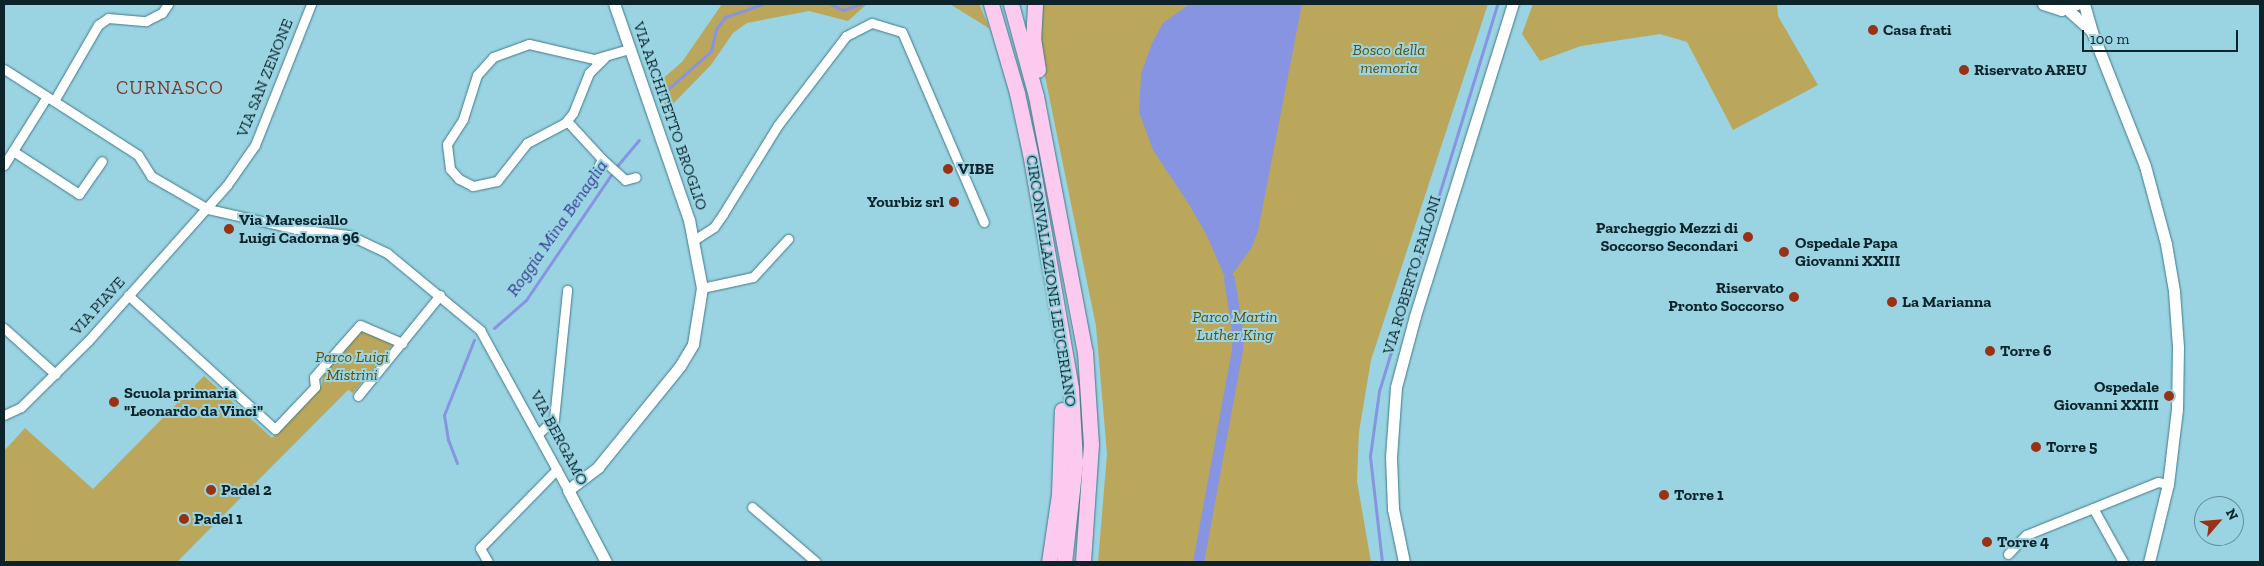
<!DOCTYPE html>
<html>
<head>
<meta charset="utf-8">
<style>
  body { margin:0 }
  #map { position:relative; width:2264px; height:566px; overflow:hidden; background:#9ad4e3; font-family:"Zilla Slab",serif }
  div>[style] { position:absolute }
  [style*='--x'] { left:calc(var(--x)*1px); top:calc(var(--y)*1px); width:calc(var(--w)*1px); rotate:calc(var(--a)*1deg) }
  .green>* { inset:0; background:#bba75b }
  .water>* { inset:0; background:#8794e1 }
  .stream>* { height:3px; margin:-1.5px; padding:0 1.5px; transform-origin:1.5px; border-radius:1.5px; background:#8794e1 }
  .canal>* { height:11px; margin:-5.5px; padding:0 5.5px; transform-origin:5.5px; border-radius:5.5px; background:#8794e1 }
  .roads { filter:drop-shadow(0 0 1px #417987) drop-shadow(0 0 1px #417987) }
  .minor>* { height:9px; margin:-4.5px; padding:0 4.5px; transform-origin:4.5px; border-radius:4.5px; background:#fff }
  .tertiary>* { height:11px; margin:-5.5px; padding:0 5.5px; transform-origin:5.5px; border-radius:5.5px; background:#fff }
  .trunk>* { height:15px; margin:-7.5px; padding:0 7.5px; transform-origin:7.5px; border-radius:7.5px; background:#fccaef }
  .dots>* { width:14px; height:14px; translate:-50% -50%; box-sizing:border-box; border:2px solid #9ad4e3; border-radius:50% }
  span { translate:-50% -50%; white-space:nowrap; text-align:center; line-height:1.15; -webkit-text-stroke:4px #9ad4e3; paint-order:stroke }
  .poi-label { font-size:16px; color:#0b2329; font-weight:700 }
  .left { translate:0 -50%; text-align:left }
  .right { translate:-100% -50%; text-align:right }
  .park-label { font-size:16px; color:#5f4f04; font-style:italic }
  .street-label { font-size:16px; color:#0b2329 }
  .water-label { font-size:18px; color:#363b94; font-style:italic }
  .quarter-label { font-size:19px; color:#7c3826; letter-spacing:1px }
  .frame { position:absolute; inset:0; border:5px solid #0b2329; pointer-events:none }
  .north { position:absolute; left:2194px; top:496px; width:50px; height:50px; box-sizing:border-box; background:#9ad4e3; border:1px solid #618d99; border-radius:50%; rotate:63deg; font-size:14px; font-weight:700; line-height:20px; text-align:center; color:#0b2329 }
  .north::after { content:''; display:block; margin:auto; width:18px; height:22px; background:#993115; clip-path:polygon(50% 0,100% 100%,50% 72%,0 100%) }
  .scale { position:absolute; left:2082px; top:30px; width:156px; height:22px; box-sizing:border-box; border:2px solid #0b2329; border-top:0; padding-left:6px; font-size:15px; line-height:18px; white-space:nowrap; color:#0b2329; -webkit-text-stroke:4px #9ad4e3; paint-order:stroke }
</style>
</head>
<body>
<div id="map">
  <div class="green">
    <i style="clip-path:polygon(722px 4px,867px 4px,848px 21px,809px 11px,747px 23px,733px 33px,711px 65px,666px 111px,660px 81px,682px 62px)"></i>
    <i style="clip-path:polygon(950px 4px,979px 4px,990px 29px)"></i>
    <i style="clip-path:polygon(1041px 4px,1488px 4px,1371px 360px,1359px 432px,1357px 481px,1371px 562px,1098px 562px,1107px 454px,1096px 326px,1040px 52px)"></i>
    <i style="clip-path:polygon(1533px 4px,1777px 4px,1778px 16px,1818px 85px,1733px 130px,1687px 42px,1660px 34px,1581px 46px,1540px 61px,1522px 34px)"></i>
    <i style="clip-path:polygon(360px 330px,394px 343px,353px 393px,348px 390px,177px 562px,7px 562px,4px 558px,4px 451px,25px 428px,93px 489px,204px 376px,272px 438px,322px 385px,323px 374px)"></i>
  </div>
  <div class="water">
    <i style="clip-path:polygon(1190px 4px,1302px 4px,1258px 231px,1252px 247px,1229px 279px,1224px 275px,1207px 236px,1190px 206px,1153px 150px,1139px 112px,1141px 74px,1152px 43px,1163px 23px)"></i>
  </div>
  <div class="stream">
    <i style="--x:830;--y:4;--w:14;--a:25"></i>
    <i style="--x:843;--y:10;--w:18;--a:-19"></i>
    <i style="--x:659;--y:97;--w:69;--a:-41.5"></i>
    <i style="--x:711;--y:51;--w:23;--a:-77"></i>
    <i style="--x:716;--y:29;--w:15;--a:-53"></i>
    <i style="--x:725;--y:17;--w:39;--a:-19"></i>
    <i style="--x:494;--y:328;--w:43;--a:-41.2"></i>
    <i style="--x:526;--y:300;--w:162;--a:-55.8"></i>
    <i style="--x:617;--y:166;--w:34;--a:-50"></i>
    <i style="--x:457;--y:463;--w:25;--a:-111"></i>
    <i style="--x:448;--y:440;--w:25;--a:-99"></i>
    <i style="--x:444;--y:415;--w:81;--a:-68.2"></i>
    <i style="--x:1382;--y:562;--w:107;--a:-96.5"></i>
    <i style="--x:1370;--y:456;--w:66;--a:-82.1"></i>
    <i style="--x:1379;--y:391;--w:405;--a:-73"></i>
  </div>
  <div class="canal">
    <i style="--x:1198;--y:562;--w:217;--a:-79.6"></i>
    <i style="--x:1237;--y:349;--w:13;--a:-86"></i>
    <i style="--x:1238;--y:336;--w:58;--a:-99"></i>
  </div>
  <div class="roads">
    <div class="minor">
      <i style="--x:605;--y:57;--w:23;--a:135"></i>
      <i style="--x:589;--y:73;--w:43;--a:111.8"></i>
      <i style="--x:573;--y:113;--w:13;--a:129"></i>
      <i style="--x:565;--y:123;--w:43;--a:152.2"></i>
      <i style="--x:527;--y:143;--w:48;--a:128.3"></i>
      <i style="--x:497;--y:181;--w:25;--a:168"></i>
      <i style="--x:473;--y:186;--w:16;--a:-153"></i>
      <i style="--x:459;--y:179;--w:13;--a:-132"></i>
      <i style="--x:450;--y:169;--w:25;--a:-97"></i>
      <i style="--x:447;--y:144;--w:30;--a:-57"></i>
      <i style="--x:463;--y:119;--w:46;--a:-72.3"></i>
      <i style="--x:477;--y:75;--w:24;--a:-48"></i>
      <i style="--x:493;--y:57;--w:38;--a:-20"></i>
      <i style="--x:529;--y:44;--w:67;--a:13"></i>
      <i style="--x:594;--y:59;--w:35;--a:-16"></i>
      <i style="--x:4;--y:69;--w:159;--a:32.7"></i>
      <i style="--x:138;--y:155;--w:25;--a:58"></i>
      <i style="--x:151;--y:176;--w:66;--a:30.1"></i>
      <i style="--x:208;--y:209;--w:90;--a:12.8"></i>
      <i style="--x:296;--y:229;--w:53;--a:6.5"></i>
      <i style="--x:349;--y:235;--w:42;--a:25.3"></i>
      <i style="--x:387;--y:253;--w:121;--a:39.6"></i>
      <i style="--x:480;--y:330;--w:183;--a:61.2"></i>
      <i style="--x:54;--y:101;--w:88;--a:-59.9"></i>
      <i style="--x:98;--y:25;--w:12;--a:-35"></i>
      <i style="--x:108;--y:18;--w:38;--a:5"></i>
      <i style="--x:146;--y:21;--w:18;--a:-27"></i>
      <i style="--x:162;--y:13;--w:11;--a:-56"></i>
      <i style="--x:567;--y:121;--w:52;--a:47.4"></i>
      <i style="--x:602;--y:159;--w:9;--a:117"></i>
      <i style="--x:13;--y:151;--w:79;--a:33.1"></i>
      <i style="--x:79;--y:194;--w:40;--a:-55.1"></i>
      <i style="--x:602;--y:159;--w:31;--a:42"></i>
      <i style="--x:625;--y:180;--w:11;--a:-15"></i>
      <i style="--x:4;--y:165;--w:79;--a:-57.9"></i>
      <i style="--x:694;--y:240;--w:24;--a:-33"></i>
      <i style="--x:714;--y:227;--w:16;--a:-55"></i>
      <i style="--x:723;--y:214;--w:105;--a:-58.3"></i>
      <i style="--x:778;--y:125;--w:112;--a:-52.6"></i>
      <i style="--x:846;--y:36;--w:29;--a:-27"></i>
      <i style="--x:872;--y:23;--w:31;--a:17"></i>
      <i style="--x:902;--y:32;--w:207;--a:66.7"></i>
      <i style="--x:702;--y:288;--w:52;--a:-12.2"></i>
      <i style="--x:753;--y:277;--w:52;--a:-47.4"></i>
      <i style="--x:128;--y:295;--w:199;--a:42.4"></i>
      <i style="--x:275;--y:429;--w:58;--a:-46.4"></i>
      <i style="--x:315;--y:387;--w:10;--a:-96"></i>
      <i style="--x:314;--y:377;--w:69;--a:-48.5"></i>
      <i style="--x:360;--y:325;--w:46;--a:23.2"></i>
      <i style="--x:4;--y:328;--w:69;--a:42"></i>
      <i style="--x:358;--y:396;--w:130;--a:-50.9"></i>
      <i style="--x:4;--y:415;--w:19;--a:-25"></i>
      <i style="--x:21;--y:407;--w:94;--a:-44.6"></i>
      <i style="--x:88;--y:341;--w:209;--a:-48.3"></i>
      <i style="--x:227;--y:185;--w:49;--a:-55"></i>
      <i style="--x:255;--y:145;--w:152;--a:-68.3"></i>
      <i style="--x:538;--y:434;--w:22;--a:-43"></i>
      <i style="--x:554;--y:419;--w:130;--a:-84.2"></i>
      <i style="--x:752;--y:507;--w:84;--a:40.7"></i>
      <i style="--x:2093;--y:508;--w:62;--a:60.9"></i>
      <i style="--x:2008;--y:554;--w:26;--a:-47"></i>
      <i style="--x:2026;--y:535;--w:142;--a:-21.9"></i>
      <i style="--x:2158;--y:482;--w:10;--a:11"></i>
      <i style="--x:488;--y:562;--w:16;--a:-120"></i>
      <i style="--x:480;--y:548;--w:110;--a:-45.7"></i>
    </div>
    <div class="tertiary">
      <i style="--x:2043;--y:4;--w:19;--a:18"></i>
      <i style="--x:2061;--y:10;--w:17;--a:-21"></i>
      <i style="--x:2084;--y:4;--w:29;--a:74"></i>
      <i style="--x:2092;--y:32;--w:144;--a:68.4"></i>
      <i style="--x:2145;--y:166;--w:81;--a:74.9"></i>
      <i style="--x:2166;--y:244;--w:48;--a:80.3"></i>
      <i style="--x:2174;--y:291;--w:56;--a:85.9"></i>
      <i style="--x:2178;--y:347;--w:62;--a:90.9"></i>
      <i style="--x:2177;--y:409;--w:76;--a:96.8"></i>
      <i style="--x:2168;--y:484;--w:80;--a:103.7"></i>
      <i style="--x:2067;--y:9;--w:31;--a:42"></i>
      <i style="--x:606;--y:562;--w:81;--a:-117.8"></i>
      <i style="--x:568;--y:490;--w:38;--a:-37"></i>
      <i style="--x:598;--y:467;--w:130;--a:-50.9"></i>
      <i style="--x:680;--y:366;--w:26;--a:-59"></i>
      <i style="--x:693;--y:344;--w:57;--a:-80.9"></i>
      <i style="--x:702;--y:288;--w:69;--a:-100.8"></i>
      <i style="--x:689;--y:220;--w:229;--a:-109.1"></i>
      <i style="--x:1404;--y:562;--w:54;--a:-101.7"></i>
      <i style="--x:1393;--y:509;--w:52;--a:-92.2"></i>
      <i style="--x:1391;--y:457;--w:70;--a:-85.9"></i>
      <i style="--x:1396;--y:387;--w:73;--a:-75"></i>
      <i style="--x:1415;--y:316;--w:327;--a:-72.6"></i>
    </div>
    <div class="trunk">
      <i style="--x:991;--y:4;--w:93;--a:73.7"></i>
      <i style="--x:1017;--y:93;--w:61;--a:77.8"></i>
      <i style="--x:1030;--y:153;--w:239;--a:80.1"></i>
      <i style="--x:1071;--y:388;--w:75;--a:86.9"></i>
      <i style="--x:1075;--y:463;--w:100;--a:96.3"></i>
      <i style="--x:1011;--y:4;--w:95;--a:74.8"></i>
      <i style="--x:1036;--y:96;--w:261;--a:79.2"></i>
      <i style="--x:1085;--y:352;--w:92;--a:86.3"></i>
      <i style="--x:1091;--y:444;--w:118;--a:93.9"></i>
      <i style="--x:1035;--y:4;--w:34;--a:93"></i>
      <i style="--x:1033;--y:38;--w:32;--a:81"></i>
      <i style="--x:1049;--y:562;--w:69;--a:-81.6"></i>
      <i style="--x:1059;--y:494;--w:84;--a:-88"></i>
    </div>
  </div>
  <div class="dots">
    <i style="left:1873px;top:30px;background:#993115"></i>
    <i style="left:1964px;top:70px;background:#993115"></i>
    <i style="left:948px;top:169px;background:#993115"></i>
    <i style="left:954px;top:202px;background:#993115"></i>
    <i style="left:229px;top:229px;background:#993115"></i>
    <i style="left:1748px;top:237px;background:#993115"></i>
    <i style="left:1784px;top:252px;background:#993115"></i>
    <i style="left:1794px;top:297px;background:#993115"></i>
    <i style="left:1892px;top:302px;background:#993115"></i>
    <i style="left:1990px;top:351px;background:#993115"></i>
    <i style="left:2169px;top:396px;background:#993115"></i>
    <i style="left:114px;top:402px;background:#993115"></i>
    <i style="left:2036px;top:447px;background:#993115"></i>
    <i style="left:211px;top:490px;background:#993115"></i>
    <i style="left:1664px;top:495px;background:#993115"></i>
    <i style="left:184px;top:519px;background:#993115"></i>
    <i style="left:1987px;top:542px;background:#993115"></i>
  </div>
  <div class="poi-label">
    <span class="left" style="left:1883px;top:30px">Casa frati</span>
    <span class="left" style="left:1974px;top:70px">Riservato AREU</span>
    <span class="left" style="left:958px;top:169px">VIBE</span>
    <span class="right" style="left:944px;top:202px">Yourbiz srl</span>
    <span class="left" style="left:239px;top:229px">Via Maresciallo<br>Luigi Cadorna 96</span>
    <span class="right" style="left:1738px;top:237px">Parcheggio Mezzi di<br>Soccorso Secondari</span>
    <span class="left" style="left:1795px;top:252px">Ospedale Papa<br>Giovanni XXIII</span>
    <span class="right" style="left:1784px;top:297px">Riservato<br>Pronto Soccorso</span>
    <span class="left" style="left:1902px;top:302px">La Marianna</span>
    <span class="left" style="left:2000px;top:351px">Torre 6</span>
    <span class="right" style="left:2159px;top:396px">Ospedale<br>Giovanni XXIII</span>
    <span class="left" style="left:124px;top:402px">Scuola primaria<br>"Leonardo da Vinci"</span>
    <span class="left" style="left:2046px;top:447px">Torre 5</span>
    <span class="left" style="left:221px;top:490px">Padel 2</span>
    <span class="left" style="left:1674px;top:495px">Torre 1</span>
    <span class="left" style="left:194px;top:519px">Padel 1</span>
    <span class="left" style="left:1997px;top:542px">Torre 4</span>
  </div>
  <div class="park-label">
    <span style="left:1389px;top:59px">Bosco della<br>memoria</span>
    <span style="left:1235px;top:326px">Parco Martin<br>Luther King</span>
    <span style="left:352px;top:366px">Parco Luigi<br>Mistrini</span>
  </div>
  <div class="street-label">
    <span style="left:265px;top:78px;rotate:-68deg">VIA SAN ZENONE</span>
    <span style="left:670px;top:116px;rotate:71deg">VIA ARCHITETTO BROGLIO</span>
    <span style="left:1412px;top:275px;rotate:-73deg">VIA ROBERTO FAILONI</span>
    <span style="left:1051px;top:281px;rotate:81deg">CIRCONVALLAZIONE LEUCERIANO</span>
    <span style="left:98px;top:306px;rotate:-48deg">VIA PIAVE</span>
    <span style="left:559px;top:438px;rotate:62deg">VIA BERGAMO</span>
  </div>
  <div class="water-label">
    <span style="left:557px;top:228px;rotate:-55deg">Roggia Mina Benaglia</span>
  </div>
  <div class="quarter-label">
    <span style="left:170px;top:88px">CURNASCO</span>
  </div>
  <div class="frame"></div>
  <div class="north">N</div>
  <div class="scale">100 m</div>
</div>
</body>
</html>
